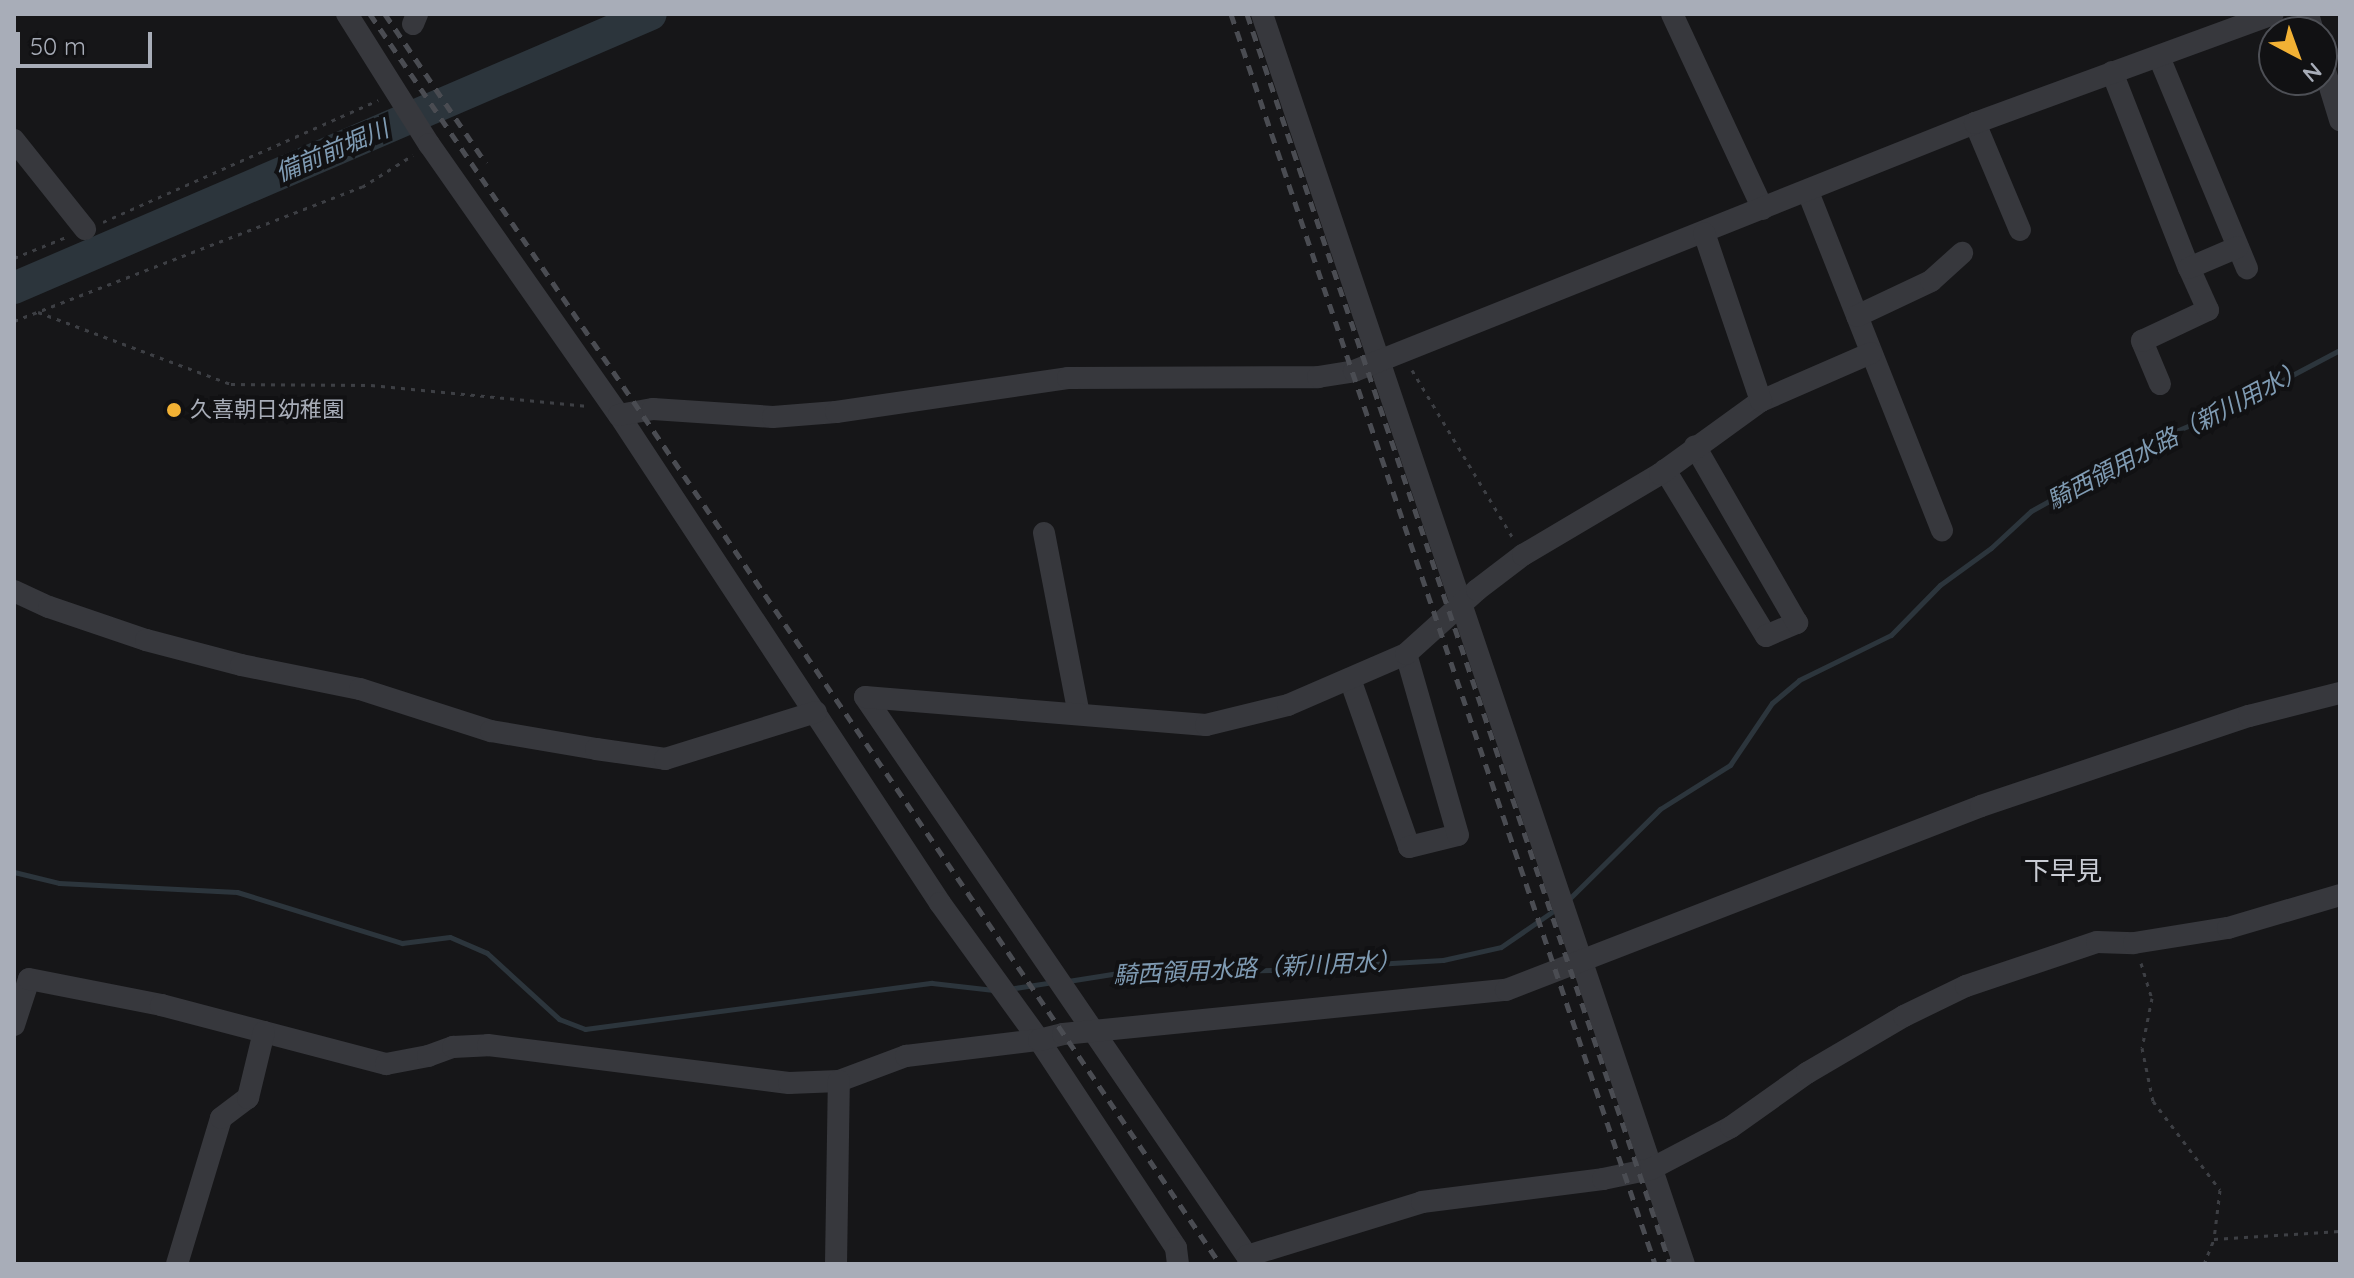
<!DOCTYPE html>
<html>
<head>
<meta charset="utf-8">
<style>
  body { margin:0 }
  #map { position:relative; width:2354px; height:1278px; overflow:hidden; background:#161618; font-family:Quicksand,"Noto Sans JP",sans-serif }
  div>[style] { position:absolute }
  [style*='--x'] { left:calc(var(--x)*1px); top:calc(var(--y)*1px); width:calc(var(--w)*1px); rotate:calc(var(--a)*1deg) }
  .stream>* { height:5px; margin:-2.5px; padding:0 2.5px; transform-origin:2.5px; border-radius:2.5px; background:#2c353c }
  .river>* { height:32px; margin:-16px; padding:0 16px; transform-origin:16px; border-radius:16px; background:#2c353c }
  .path>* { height:3px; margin-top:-1.5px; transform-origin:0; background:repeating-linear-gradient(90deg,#3d3f44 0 4px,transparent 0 10px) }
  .minor>* { height:22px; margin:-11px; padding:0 11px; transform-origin:11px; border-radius:11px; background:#37383d }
  .rail>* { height:5px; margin-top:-2.5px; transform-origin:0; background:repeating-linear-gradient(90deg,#4a4c52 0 10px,transparent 0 18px) }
  .dots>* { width:22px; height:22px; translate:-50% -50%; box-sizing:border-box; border:4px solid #111113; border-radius:50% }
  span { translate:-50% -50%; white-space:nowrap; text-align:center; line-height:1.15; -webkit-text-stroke:8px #111113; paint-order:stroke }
  .poi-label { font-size:22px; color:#a8adb8 }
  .left { translate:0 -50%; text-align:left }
  .water-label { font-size:24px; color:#7f9bb3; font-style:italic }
  .quarter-label { font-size:26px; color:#c9ccd4 }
  .frame { position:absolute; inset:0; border:16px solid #a8adb8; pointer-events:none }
  .north { position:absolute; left:2258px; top:16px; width:80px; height:80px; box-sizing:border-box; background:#111113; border:2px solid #4d4f55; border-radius:50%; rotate:139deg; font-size:22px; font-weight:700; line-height:32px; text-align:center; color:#a8adb8 }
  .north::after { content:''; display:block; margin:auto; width:28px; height:36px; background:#f2b134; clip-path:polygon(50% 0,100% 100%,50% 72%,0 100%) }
  .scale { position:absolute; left:16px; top:32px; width:136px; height:36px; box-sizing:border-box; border:4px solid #a8adb8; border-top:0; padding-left:10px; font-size:24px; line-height:28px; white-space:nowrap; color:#a8adb8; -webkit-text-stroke:6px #111113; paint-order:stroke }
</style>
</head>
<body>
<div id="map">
  <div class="stream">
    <i style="--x:14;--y:872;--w:46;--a:13.7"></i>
    <i style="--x:59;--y:883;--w:178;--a:2.9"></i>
    <i style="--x:237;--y:892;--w:173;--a:17.2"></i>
    <i style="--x:402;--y:943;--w:48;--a:-7.1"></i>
    <i style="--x:450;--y:937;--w:40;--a:23.4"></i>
    <i style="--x:487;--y:953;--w:98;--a:42.5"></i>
    <i style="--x:559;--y:1019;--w:28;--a:21"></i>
    <i style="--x:585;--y:1029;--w:350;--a:-7.6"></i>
    <i style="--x:932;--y:983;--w:62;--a:6.4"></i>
    <i style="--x:1567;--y:901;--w:131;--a:-44.7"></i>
    <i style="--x:1660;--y:809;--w:83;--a:-32.2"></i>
    <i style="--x:1730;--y:765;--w:75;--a:-55.9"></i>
    <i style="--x:1772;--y:703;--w:35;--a:-40"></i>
    <i style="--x:1799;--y:680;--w:102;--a:-26.1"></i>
    <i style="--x:1891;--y:635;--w:70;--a:-45.6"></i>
    <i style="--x:1940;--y:585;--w:63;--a:-36"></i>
    <i style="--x:1991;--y:548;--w:54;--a:-42.8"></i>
    <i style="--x:2031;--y:511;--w:166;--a:-28.9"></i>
    <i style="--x:2176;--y:431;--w:54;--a:-22.8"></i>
    <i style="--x:2226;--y:410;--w:129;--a:-27.8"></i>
    <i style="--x:1068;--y:981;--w:51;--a:-9.1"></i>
    <i style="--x:1118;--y:973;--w:156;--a:-1.1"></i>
    <i style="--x:1274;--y:970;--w:169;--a:-3.4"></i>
    <i style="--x:1443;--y:960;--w:59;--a:-12.6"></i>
    <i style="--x:1501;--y:947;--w:70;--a:-34.6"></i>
    <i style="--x:1008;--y:989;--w:47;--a:-8.7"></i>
  </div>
  <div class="river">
    <i style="--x:14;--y:288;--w:693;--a:-23.27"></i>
  </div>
  <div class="path">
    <i style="--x:103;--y:222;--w:301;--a:-23.9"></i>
    <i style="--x:14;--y:258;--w:56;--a:-22"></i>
    <i style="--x:38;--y:312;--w:206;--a:20.5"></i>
    <i style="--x:231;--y:384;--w:140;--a:0.4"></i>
    <i style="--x:371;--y:385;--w:218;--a:5.5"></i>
    <i style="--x:14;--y:321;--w:373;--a:-21.1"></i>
    <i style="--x:362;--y:187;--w:60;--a:-32.1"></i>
    <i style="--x:1412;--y:370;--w:196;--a:59"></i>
    <i style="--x:2141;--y:963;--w:37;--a:73"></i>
    <i style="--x:2152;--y:998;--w:51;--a:101.3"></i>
    <i style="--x:2142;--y:1048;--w:54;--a:78.3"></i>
    <i style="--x:2153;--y:1101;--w:111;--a:53"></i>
    <i style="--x:2220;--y:1190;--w:49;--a:97"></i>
    <i style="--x:2214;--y:1239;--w:126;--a:-3.6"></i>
    <i style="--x:2204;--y:1264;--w:27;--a:-68"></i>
  </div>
  <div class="minor">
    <i style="--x:347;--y:14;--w:154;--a:57.8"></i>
    <i style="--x:429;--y:144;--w:331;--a:55"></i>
    <i style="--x:619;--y:415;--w:584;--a:56.66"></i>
    <i style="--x:940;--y:903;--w:169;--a:54.1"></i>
    <i style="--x:1039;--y:1040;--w:249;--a:56.6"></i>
    <i style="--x:1176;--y:1248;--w:16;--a:83"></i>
    <i style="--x:1262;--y:14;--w:1319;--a:71.35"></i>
    <i style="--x:1672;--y:14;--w:215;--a:65"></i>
    <i style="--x:2308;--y:14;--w:19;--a:74"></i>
    <i style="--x:413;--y:24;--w:11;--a:-68"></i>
    <i style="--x:2159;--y:57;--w:229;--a:67.4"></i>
    <i style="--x:2322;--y:61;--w:62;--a:73"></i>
    <i style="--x:2112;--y:72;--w:211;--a:68.6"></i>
    <i style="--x:1975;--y:123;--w:116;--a:67.2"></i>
    <i style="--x:14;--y:140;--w:114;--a:51.4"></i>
    <i style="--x:1808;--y:192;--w:364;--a:68.4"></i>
    <i style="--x:1857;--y:316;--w:82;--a:-25.3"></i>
    <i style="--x:1931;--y:281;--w:42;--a:-42.1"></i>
    <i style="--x:2160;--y:384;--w:47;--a:-112.7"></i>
    <i style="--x:2142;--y:341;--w:73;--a:-25.2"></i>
    <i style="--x:2208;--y:310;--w:46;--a:-114.3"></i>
    <i style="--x:2189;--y:268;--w:53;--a:-23.2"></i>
    <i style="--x:1761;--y:401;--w:120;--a:-23.6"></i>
    <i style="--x:619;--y:415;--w:35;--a:-10"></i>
    <i style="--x:653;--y:409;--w:120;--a:3.8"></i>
    <i style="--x:773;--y:417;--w:63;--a:-4.5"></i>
    <i style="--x:836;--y:412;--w:234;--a:-8.3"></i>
    <i style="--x:1068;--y:378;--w:250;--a:-0.2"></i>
    <i style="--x:1318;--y:377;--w:36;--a:-9"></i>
    <i style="--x:1354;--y:371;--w:669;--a:-21.77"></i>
    <i style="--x:1975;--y:123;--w:317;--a:-20.1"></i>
    <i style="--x:1665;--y:470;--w:194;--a:58.7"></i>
    <i style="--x:1766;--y:636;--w:34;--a:-23"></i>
    <i style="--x:1797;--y:623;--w:204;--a:-120"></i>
    <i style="--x:1044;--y:533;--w:184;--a:79.1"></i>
    <i style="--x:14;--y:591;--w:38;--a:25"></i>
    <i style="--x:49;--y:607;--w:102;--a:18.8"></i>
    <i style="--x:146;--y:640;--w:98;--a:14.7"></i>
    <i style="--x:241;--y:665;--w:121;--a:11.4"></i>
    <i style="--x:360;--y:689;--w:138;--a:17.8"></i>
    <i style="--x:491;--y:731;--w:107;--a:9.7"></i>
    <i style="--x:596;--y:749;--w:70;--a:8.2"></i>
    <i style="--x:665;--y:759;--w:158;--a:-17.3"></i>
    <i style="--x:1350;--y:679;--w:178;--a:70.6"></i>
    <i style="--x:1409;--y:847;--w:50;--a:-13.8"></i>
    <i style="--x:1458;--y:835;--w:188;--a:-106"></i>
    <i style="--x:865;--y:697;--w:677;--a:55.65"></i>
    <i style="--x:1247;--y:1256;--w:183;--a:-17.1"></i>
    <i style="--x:1422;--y:1202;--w:182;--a:-7.2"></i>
    <i style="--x:1603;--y:1179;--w:49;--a:-11.8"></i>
    <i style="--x:1651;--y:1169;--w:90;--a:-27.7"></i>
    <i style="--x:1731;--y:1127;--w:93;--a:-35.4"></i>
    <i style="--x:1807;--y:1073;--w:113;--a:-30.4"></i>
    <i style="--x:1904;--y:1016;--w:69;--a:-25.8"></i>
    <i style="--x:1966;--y:986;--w:138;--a:-18.6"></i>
    <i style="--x:2097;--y:942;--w:37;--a:2"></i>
    <i style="--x:2134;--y:943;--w:95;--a:-9.1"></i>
    <i style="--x:2228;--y:928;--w:117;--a:-16.4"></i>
    <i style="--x:865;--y:697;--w:342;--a:4.7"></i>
    <i style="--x:1206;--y:725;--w:84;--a:-13.7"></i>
    <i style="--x:1288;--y:705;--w:129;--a:-23.4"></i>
    <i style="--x:1406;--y:654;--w:96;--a:-42"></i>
    <i style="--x:1477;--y:590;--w:58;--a:-37.3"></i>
    <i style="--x:1523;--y:555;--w:159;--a:-30.6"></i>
    <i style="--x:1660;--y:474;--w:125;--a:-35.9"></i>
    <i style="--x:1761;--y:401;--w:177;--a:-108.7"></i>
    <i style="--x:14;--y:1025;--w:48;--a:-71.9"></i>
    <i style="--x:29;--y:979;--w:135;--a:11.1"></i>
    <i style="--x:161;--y:1005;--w:233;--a:14.7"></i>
    <i style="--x:386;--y:1064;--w:43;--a:-10.8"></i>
    <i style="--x:428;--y:1056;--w:27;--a:-20"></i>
    <i style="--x:453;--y:1047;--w:35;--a:-3"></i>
    <i style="--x:488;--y:1045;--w:303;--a:7.2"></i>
    <i style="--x:789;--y:1083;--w:50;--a:-2.3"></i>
    <i style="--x:839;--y:1081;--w:72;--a:-20.5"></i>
    <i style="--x:906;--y:1056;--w:134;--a:-6.9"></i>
    <i style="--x:1039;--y:1040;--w:25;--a:-14"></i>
    <i style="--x:1063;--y:1034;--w:445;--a:-5.7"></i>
    <i style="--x:1506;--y:990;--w:509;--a:-21.17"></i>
    <i style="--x:1981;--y:806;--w:283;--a:-18.6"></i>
    <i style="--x:2249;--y:716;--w:94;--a:-14.2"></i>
    <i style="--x:177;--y:1264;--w:152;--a:-73.2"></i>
    <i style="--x:221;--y:1118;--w:34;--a:-37"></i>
    <i style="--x:248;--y:1098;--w:68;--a:-76.4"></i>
    <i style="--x:836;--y:1264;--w:183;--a:-89.1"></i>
  </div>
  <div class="rail">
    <i style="--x:370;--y:14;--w:1512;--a:55.78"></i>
    <i style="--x:385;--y:14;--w:180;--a:55.9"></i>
    <i style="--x:1231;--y:14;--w:1320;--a:71.26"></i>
    <i style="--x:1247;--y:14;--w:1320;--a:71.3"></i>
  </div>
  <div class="dots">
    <i style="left:174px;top:410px;background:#f2b134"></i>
  </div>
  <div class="poi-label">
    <span class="left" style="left:190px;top:410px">久喜朝日幼稚園</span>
  </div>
  <div class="water-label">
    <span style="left:332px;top:151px;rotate:-23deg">備前前堀川</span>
    <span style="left:2176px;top:435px;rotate:-28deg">騎西領用水路（新川用水）</span>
    <span style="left:1257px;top:968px;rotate:-3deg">騎西領用水路（新川用水）</span>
  </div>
  <div class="quarter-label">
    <span style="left:2063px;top:871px">下早見</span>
  </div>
  <div class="frame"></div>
  <div class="north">N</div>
  <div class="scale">50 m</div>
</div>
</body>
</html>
